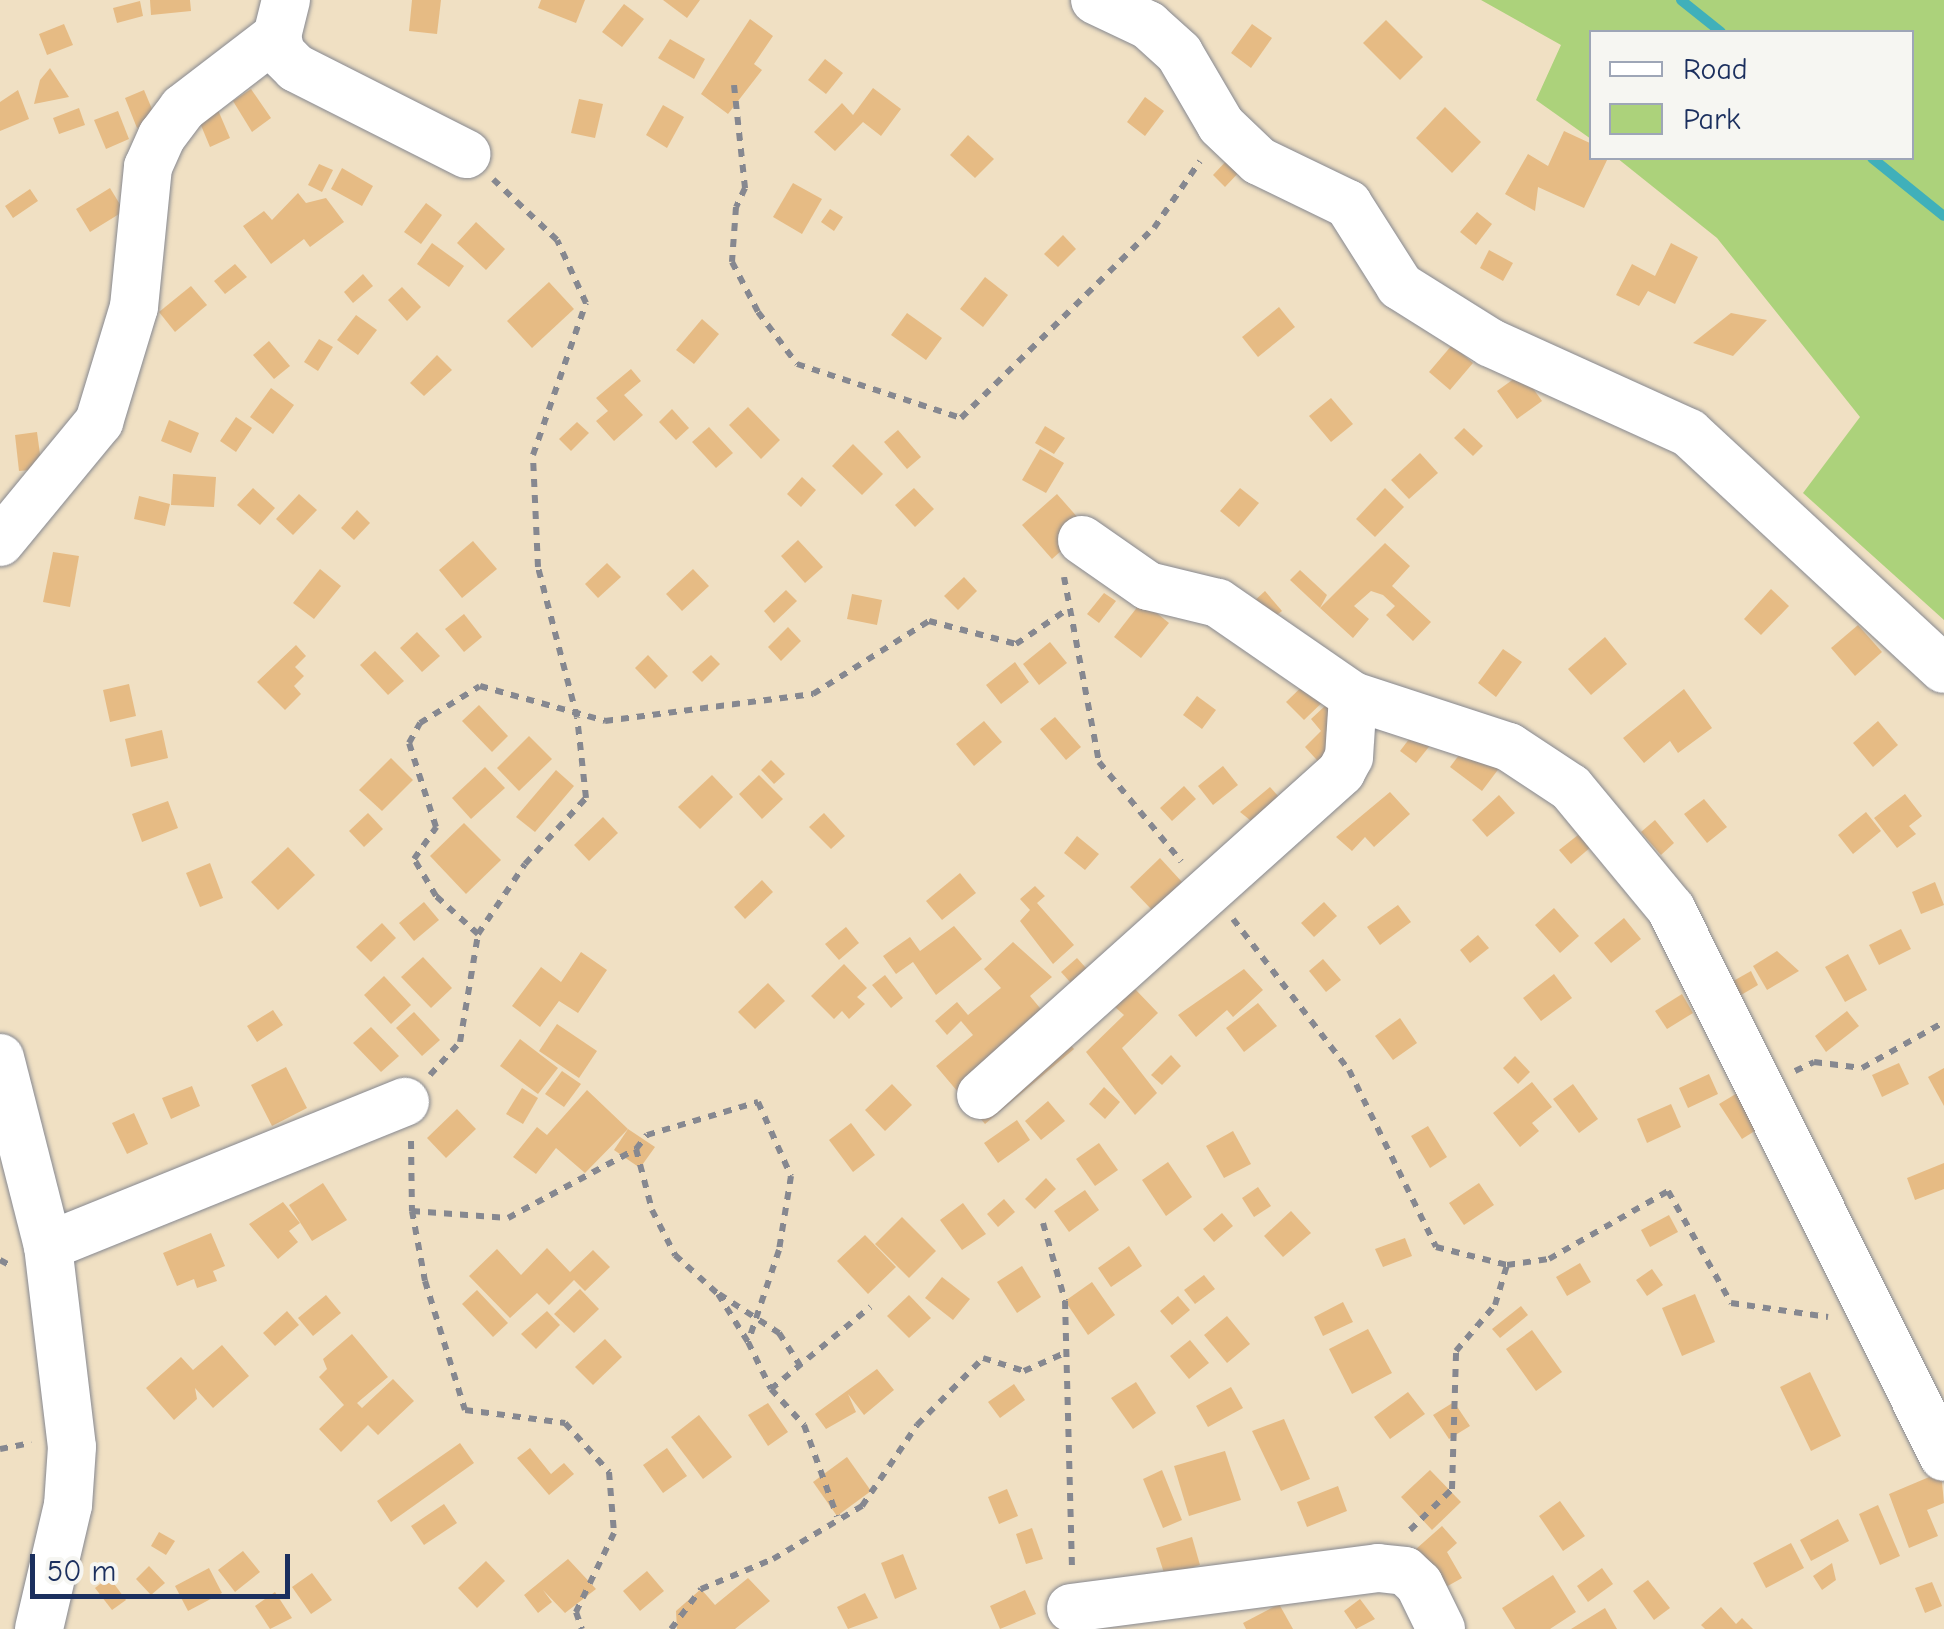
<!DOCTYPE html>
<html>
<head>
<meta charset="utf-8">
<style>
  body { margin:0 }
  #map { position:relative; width:1944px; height:1629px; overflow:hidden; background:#f0e0c3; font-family:"Comic Neue",sans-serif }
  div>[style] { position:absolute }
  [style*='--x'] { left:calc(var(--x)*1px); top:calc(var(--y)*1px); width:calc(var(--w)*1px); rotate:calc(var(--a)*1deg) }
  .green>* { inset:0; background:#acd27b }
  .stream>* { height:10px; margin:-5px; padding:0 5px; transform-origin:5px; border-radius:5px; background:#40b0ba }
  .building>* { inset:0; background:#e6bb84 }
  .path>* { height:6px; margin-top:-3px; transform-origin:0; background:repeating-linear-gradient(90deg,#868890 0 8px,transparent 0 16px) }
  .roads { filter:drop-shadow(0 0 2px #868890) drop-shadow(0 0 2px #868890) }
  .minor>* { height:48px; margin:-24px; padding:0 24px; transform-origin:24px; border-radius:24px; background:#fff }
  span { translate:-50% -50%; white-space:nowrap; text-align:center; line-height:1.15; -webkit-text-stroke:8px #f6f6f2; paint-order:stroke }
  .legend { position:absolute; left:1589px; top:30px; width:325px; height:130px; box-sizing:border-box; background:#f6f6f2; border:2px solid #9ea6b7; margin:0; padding:12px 18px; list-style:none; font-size:30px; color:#1b2f5e }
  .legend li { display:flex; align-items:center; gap:20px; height:50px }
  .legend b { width:50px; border:2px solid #9ea6b7 }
  .scale { position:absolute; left:30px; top:1554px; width:260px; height:45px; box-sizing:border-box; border:5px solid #1b2f5e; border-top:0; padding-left:12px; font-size:30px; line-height:35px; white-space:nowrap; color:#1b2f5e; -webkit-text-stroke:8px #f6f6f2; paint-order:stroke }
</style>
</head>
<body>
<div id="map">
  <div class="green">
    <i style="clip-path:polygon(1481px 0,1944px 0,1944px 620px,1803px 493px,1860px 417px,1717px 238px,1617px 158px,1912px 158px,1912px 32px,1592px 32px,1591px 139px,1536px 100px,1561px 45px)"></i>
  </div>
  <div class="stream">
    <i style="--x:1681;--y:0;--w:51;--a:38.7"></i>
    <i style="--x:1872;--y:158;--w:92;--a:38.9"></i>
  </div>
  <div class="building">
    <i style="clip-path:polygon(150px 0,190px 0,191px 11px,151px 15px)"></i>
    <i style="clip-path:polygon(412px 0,441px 0,437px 34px,409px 31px)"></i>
    <i style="clip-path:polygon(541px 0,585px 0,576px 23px,538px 8px)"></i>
    <i style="clip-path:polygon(663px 0,700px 0,687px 18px)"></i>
    <i style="clip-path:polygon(140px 1px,143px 16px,117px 23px,113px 8px)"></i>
    <i style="clip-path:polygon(624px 4px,644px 19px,622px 47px,602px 32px)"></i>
    <i style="clip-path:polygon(750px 19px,773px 36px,754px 64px,762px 70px,728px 114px,701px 94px)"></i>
    <i style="clip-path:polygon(1386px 20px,1423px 57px,1400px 80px,1363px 43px)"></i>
    <i style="clip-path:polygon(64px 24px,73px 45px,47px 55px,39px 34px)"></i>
    <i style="clip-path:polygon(1252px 24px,1272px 38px,1251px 68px,1231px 53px)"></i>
    <i style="clip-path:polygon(670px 39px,705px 59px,694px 79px,658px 58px)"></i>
    <i style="clip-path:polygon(825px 59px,843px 73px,826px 94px,808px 80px)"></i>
    <i style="clip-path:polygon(50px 68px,69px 97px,34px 104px,40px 80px)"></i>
    <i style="clip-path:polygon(873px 88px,901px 109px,881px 136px,863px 122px,835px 151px,814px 132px,842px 103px,853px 115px)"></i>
    <i style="clip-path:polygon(251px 89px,271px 118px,252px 132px,233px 101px)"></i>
    <i style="clip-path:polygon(18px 90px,29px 119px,0 131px,0 102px)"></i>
    <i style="clip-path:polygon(144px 90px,157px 121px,137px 128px,125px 98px)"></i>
    <i style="clip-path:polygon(1145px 97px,1164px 111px,1145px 136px,1127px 122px)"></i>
    <i style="clip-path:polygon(579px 99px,603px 104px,595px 138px,571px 133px)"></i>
    <i style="clip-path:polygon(215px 103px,230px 138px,210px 147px,195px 111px)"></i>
    <i style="clip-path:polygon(663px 105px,684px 117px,667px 148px,646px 135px)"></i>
    <i style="clip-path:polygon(1445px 107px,1481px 142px,1452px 173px,1416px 138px)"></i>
    <i style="clip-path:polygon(79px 108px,85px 125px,59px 134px,53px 118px)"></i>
    <i style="clip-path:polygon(118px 111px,129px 139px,106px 149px,94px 120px)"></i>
    <i style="clip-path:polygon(1564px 131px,1592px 144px,1592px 158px,1608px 158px,1584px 208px,1538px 187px,1535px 211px,1505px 194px,1528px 154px,1548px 166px)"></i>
    <i style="clip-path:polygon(968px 135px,994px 159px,975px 178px,950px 155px)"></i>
    <i style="clip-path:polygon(1229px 158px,1242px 169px,1225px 187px,1213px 175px)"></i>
    <i style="clip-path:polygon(319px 164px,333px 170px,322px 192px,308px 185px)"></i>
    <i style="clip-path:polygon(342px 168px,373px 186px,362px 206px,331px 189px)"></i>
    <i style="clip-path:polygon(793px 183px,822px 199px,802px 234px,773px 217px)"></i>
    <i style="clip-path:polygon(110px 188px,124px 211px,90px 232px,76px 209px)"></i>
    <i style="clip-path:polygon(30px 189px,38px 201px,13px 218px,5px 206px)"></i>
    <i style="clip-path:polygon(298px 193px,306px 203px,326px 198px,344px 222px,310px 247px,304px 239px,271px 264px,243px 226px,264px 211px,272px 220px)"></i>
    <i style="clip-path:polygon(426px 203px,442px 215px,421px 244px,404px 232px)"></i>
    <i style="clip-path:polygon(830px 209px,843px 217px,834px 231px,821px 222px)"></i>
    <i style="clip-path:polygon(1477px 212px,1492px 224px,1476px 245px,1460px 232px)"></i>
    <i style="clip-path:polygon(476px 222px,505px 249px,486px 270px,457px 243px)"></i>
    <i style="clip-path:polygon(1063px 235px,1076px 249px,1058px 267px,1044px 254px)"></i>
    <i style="clip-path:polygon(432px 243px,464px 266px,449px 287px,417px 264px)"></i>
    <i style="clip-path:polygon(1671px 243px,1698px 257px,1675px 304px,1648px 291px,1639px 306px,1616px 295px,1632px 264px,1655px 276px)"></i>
    <i style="clip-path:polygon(1489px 250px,1513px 263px,1503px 281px,1480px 268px)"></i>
    <i style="clip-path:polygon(235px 264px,247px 277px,225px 294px,214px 281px)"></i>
    <i style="clip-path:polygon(363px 274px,373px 286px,353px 303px,344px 292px)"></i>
    <i style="clip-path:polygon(985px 277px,1008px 295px,983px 327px,960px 309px)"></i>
    <i style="clip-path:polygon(549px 282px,574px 309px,532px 348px,507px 321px)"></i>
    <i style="clip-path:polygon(191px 286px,207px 305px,175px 332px,159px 312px)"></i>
    <i style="clip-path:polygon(402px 287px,421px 307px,407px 321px,388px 300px)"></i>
    <i style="clip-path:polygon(1279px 307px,1295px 327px,1258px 357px,1242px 337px)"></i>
    <i style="clip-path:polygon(907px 313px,942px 338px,926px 360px,891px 335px)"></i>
    <i style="clip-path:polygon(1731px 313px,1767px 320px,1733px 356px,1693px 343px)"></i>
    <i style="clip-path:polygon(356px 315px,377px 330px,358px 355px,337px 340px)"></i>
    <i style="clip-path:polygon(702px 319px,719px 334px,694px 364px,676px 350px)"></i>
    <i style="clip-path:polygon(319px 339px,333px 347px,318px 371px,304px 362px)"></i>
    <i style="clip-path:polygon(269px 341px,290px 366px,274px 379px,253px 355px)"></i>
    <i style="clip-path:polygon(1452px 345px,1473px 363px,1450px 390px,1429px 372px)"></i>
    <i style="clip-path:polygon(437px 355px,452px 370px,424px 396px,410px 383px)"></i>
    <i style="clip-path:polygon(631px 369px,641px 381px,624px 395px,643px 415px,614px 441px,596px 421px,608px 411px,596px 398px)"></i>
    <i style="clip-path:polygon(1522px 373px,1542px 401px,1517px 419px,1497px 391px)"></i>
    <i style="clip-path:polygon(271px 388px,294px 405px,273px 434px,250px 417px)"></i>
    <i style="clip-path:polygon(1331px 398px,1353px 424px,1331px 442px,1309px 416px)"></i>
    <i style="clip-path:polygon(748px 407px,780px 440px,761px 459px,729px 425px)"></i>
    <i style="clip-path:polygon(672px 409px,689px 428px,676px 440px,659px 422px)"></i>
    <i style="clip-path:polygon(236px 417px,252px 428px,236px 452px,220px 441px)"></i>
    <i style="clip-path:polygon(169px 420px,199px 433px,191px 453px,161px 441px)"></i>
    <i style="clip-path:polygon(577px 422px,589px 433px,571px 451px,559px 439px)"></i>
    <i style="clip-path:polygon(1045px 426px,1065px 438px,1054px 454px,1035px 443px)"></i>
    <i style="clip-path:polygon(709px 427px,733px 453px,716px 468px,692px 442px)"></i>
    <i style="clip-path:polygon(1464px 428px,1483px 446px,1473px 456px,1454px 438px)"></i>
    <i style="clip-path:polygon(898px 430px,921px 457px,907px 469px,884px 442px)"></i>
    <i style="clip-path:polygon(37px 432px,42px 469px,19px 471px,15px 435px)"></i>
    <i style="clip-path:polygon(853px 444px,883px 474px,862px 495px,832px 466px)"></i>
    <i style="clip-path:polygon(1040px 449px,1064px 463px,1046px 493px,1022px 480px)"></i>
    <i style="clip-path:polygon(1420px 453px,1438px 473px,1409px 499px,1391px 480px)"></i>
    <i style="clip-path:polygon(173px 474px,216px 477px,214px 507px,171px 505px)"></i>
    <i style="clip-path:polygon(802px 477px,816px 490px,801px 507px,787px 494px)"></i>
    <i style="clip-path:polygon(253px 488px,275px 508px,260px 525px,237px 505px)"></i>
    <i style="clip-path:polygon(914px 488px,934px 509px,915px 527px,895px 505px)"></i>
    <i style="clip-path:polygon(1240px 488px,1259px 503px,1239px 527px,1220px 511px)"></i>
    <i style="clip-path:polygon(1385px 488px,1404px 507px,1375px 537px,1356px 519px)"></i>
    <i style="clip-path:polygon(299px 494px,317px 510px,293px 535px,276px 519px)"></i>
    <i style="clip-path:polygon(1057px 494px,1087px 528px,1052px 559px,1022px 525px)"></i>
    <i style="clip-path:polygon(139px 496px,170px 504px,165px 526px,134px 519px)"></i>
    <i style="clip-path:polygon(357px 510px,370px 523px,354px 540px,341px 528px)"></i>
    <i style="clip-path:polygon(798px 540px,823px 567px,805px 583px,781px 556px)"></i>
    <i style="clip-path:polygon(473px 541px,497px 569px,462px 598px,439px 570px)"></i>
    <i style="clip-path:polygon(1385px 543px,1410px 566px,1392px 586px,1431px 622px,1413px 641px,1386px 615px,1395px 606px,1383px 595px,1371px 591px,1354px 606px,1369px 619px,1353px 638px,1320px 608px)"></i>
    <i style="clip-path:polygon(53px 552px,79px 556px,70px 607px,43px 602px)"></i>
    <i style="clip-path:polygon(607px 563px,621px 577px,598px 598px,585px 584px)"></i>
    <i style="clip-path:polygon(320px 569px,341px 586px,314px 619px,293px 603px)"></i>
    <i style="clip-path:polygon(693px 569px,709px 586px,682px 611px,666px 594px)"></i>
    <i style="clip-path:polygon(1300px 570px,1327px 595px,1320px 608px,1290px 580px)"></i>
    <i style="clip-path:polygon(964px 577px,977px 591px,958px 610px,944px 596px)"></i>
    <i style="clip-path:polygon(1771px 589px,1789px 606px,1761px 635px,1744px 619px)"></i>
    <i style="clip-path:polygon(786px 590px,797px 601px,774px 623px,764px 611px)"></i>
    <i style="clip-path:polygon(1265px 591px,1282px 611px,1268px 622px,1252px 603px)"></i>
    <i style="clip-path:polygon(1104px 593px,1116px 601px,1099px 623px,1087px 614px)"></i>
    <i style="clip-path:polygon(852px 594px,882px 600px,877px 625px,847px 619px)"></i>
    <i style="clip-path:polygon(1142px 601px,1169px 623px,1141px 658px,1114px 637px)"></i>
    <i style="clip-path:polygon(464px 614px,482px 637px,464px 652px,445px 629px)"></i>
    <i style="clip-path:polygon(1858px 625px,1882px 652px,1855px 676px,1831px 648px)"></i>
    <i style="clip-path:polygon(788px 627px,801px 641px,781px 661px,768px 647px)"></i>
    <i style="clip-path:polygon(417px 632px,440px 656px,422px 672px,400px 648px)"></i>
    <i style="clip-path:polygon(1605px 637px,1627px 664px,1591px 695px,1568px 669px)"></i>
    <i style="clip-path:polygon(1050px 642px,1067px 663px,1039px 685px,1023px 664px)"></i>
    <i style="clip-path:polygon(296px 645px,306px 656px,295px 667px,304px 676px,294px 686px,301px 694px,285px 710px,257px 682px)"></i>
    <i style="clip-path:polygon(1503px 649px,1522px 662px,1496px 697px,1478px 683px)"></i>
    <i style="clip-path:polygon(375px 651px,404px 681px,388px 695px,360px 665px)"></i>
    <i style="clip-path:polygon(648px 655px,668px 676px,655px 689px,635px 668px)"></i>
    <i style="clip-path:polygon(711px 655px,720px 664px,702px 682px,692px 672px)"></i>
    <i style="clip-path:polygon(1015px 662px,1029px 682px,1001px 704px,986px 685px)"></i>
    <i style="clip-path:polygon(1314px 675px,1331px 694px,1304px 720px,1286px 702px)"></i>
    <i style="clip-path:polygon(129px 684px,136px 716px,110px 722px,103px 690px)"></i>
    <i style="clip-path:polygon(1684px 689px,1712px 728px,1678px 753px,1670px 741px,1644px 763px,1623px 738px)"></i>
    <i style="clip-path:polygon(1340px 692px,1326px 770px,1305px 747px,1321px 731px,1311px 719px)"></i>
    <i style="clip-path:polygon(1197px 696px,1216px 710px,1202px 729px,1183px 715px)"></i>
    <i style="clip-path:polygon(479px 705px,508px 736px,492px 752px,462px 721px)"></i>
    <i style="clip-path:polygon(1055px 717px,1081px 747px,1066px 760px,1040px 729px)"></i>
    <i style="clip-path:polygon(984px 721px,1002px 742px,974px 766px,956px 744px)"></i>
    <i style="clip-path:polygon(1878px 721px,1898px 745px,1873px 767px,1853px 743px)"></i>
    <i style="clip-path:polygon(162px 730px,168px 758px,131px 767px,125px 739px)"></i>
    <i style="clip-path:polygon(1416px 730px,1432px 743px,1416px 763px,1400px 751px)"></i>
    <i style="clip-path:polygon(529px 736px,552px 759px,519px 791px,497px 768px)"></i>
    <i style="clip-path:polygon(1468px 743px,1500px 767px,1482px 791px,1450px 767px)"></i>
    <i style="clip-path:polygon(391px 758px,413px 780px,382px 811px,359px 790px)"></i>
    <i style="clip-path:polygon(771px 760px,785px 774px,774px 784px,761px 770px)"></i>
    <i style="clip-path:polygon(1223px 766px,1238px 785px,1213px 805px,1198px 786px)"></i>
    <i style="clip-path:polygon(485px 767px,505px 788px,471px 819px,452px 798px)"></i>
    <i style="clip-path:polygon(556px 770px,574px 786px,535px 832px,516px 817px)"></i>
    <i style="clip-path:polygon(712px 775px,733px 797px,700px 829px,678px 807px)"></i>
    <i style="clip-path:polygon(759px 775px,783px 799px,762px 819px,739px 794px)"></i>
    <i style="clip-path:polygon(1184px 786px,1196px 799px,1172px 821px,1160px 808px)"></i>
    <i style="clip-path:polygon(1270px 787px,1288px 807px,1261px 829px,1240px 812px)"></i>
    <i style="clip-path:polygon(1390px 792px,1410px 814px,1374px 847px,1365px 837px,1352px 851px,1336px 837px)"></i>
    <i style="clip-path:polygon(1905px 794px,1922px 816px,1909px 826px,1916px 834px,1897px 848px,1874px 818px)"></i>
    <i style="clip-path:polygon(1499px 795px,1515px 813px,1487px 837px,1472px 820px)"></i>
    <i style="clip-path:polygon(1704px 799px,1727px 827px,1707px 843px,1684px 814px)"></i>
    <i style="clip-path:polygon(168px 801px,178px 828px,142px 842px,132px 814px)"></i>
    <i style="clip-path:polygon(1866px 812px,1881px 831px,1853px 854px,1838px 835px)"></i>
    <i style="clip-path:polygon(368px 813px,383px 829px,364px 847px,349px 831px)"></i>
    <i style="clip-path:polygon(824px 813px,845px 836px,831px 849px,809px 827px)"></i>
    <i style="clip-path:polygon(603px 817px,618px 833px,589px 861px,574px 845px)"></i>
    <i style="clip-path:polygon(1655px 820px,1674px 843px,1661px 855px,1641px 832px)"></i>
    <i style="clip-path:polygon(464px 823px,501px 860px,466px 894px,430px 856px)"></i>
    <i style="clip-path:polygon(1587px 828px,1598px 841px,1571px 864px,1559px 850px)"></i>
    <i style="clip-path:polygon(1077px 836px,1099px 854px,1085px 870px,1064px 853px)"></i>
    <i style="clip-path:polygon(288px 847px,315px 875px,278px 910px,251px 882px)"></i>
    <i style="clip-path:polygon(1160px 858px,1182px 882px,1152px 910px,1130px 887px)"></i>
    <i style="clip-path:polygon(210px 863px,223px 898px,200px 907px,186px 873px)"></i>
    <i style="clip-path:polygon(960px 873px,976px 893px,942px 920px,926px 901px)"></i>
    <i style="clip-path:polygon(762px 880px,773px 892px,745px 919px,734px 907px)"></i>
    <i style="clip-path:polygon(1935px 882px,1944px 905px,1921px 914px,1912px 892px)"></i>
    <i style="clip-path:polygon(1035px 886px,1045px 896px,1037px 903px,1074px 945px,1053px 964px,1020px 921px,1030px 910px,1020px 899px)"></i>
    <i style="clip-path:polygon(424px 902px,439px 920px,414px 941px,399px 923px)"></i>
    <i style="clip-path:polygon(1324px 902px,1337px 916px,1314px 937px,1301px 923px)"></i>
    <i style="clip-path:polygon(1398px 905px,1411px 922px,1380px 945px,1367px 927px)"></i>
    <i style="clip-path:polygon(1554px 908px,1579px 936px,1560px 953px,1535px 925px)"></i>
    <i style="clip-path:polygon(1624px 918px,1641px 939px,1611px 963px,1594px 943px)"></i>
    <i style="clip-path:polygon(382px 923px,396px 938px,371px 962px,356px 947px)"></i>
    <i style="clip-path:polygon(954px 926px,982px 959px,936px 995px,913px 962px,896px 974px,883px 956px,910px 937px,920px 951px)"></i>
    <i style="clip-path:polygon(846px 927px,859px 943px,839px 960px,825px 944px)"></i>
    <i style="clip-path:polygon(1901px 929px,1911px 949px,1879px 965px,1869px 945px)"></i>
    <i style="clip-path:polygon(1478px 935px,1489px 948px,1470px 963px,1460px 950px)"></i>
    <i style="clip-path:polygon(1013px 942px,1052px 977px,1030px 996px,1074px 1049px,985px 1124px,936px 1066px,973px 1035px,961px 1021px,947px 1035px,935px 1021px,957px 1002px,968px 1015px,1001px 988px,984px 969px)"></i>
    <i style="clip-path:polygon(1777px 951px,1799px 971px,1767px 990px,1753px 966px)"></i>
    <i style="clip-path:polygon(581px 952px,607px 970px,578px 1013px,559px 1001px,540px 1027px,512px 1006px,541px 967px,561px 982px)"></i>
    <i style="clip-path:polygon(1848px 954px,1867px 990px,1845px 1002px,1825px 967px)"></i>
    <i style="clip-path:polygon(423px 957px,452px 988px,431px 1008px,401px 977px)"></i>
    <i style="clip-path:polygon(1077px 958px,1095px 978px,1079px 992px,1061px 972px)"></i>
    <i style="clip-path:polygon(1323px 959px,1341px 980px,1326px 992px,1309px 971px)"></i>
    <i style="clip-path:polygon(844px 964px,867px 988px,857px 997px,865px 1004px,849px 1019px,842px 1011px,834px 1019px,811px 996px)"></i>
    <i style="clip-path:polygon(1244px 969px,1263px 990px,1233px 1017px,1227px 1010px,1196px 1037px,1178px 1015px)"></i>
    <i style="clip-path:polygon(1751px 971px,1758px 985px,1736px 998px,1728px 984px)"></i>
    <i style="clip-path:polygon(1554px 974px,1572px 998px,1541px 1021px,1523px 998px)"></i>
    <i style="clip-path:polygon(885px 975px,903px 998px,891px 1008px,872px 985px)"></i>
    <i style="clip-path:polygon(384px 976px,411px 1005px,391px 1024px,364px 995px)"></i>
    <i style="clip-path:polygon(768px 983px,785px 1001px,755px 1029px,738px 1012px)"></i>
    <i style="clip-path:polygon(1135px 989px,1158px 1013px,1122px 1048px,1157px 1093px,1135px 1115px,1086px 1052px,1124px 1015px,1115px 1007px)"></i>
    <i style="clip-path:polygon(1682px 994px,1693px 1013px,1667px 1029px,1655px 1011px)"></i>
    <i style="clip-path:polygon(1258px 1003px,1277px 1026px,1244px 1052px,1226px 1028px)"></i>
    <i style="clip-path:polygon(273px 1010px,283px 1025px,257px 1042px,247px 1026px)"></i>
    <i style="clip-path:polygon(1847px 1011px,1859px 1026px,1826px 1052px,1815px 1036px)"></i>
    <i style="clip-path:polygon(414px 1012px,440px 1040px,422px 1056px,396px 1028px)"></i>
    <i style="clip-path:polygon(1400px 1018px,1417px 1043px,1393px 1060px,1375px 1036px)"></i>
    <i style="clip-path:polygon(557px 1024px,597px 1051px,579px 1078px,539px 1051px)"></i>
    <i style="clip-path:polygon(371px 1027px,399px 1056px,381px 1072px,353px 1043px)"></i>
    <i style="clip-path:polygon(520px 1039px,558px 1068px,538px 1094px,500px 1066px)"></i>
    <i style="clip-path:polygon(1171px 1055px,1181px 1066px,1162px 1085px,1151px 1075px)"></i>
    <i style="clip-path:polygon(1515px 1056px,1530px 1072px,1518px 1084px,1503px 1068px)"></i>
    <i style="clip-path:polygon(1899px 1063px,1909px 1084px,1882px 1097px,1872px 1075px)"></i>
    <i style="clip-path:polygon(286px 1067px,307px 1108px,272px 1126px,251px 1085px)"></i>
    <i style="clip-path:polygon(1944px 1068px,1944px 1106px,1928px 1077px)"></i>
    <i style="clip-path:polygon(562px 1071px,581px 1084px,564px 1107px,545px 1094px)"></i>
    <i style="clip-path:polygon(1709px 1074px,1718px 1094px,1688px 1108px,1679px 1088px)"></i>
    <i style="clip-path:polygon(1532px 1082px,1552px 1107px,1532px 1123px,1539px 1131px,1520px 1147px,1493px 1113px)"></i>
    <i style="clip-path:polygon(892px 1084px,912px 1105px,885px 1131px,865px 1110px)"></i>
    <i style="clip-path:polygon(1573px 1084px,1598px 1119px,1579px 1133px,1553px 1099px)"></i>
    <i style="clip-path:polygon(192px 1086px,200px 1106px,171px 1119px,162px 1098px)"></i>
    <i style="clip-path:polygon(1104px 1087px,1120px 1102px,1105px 1119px,1089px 1104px)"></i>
    <i style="clip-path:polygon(522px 1088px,538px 1098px,523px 1124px,506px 1114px)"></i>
    <i style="clip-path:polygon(587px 1090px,628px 1129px,585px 1173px,556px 1148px,536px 1174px,513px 1157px,537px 1127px,547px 1135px)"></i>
    <i style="clip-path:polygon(1739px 1092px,1761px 1127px,1742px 1139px,1719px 1104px)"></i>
    <i style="clip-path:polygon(1048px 1101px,1065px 1121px,1041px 1140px,1025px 1121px)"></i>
    <i style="clip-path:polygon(1671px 1104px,1681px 1127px,1647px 1143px,1637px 1119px)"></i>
    <i style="clip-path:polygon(457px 1109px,476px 1129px,446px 1158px,427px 1138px)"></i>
    <i style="clip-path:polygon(134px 1113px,148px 1144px,127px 1154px,112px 1123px)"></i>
    <i style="clip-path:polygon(1017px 1120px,1030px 1140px,998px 1163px,984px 1143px)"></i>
    <i style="clip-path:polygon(851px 1123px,875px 1155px,853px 1172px,829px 1140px)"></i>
    <i style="clip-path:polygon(1428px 1126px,1447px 1157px,1430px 1168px,1411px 1136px)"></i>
    <i style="clip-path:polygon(628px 1129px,655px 1147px,640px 1168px,614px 1150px)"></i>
    <i style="clip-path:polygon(1233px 1131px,1251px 1164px,1224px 1178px,1206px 1146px)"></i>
    <i style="clip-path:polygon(1099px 1143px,1118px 1170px,1095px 1186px,1076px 1159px)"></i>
    <i style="clip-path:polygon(1168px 1162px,1192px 1197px,1166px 1216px,1142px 1180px)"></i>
    <i style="clip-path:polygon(1944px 1163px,1944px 1189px,1915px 1200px,1907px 1178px)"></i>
    <i style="clip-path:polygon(1046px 1178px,1056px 1189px,1035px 1209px,1025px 1199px)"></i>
    <i style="clip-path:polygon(323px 1183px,347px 1220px,312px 1241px,289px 1205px)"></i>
    <i style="clip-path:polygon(1479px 1183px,1494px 1205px,1464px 1225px,1449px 1203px)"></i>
    <i style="clip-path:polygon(1258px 1187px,1271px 1206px,1254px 1217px,1242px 1198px)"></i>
    <i style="clip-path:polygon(1085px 1190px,1099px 1210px,1069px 1232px,1054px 1211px)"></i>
    <i style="clip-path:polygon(1004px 1199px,1015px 1212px,998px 1227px,987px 1214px)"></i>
    <i style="clip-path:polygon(283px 1202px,300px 1223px,289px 1231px,298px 1242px,278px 1259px,249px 1224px)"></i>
    <i style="clip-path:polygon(963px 1203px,986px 1234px,962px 1250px,940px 1220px)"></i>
    <i style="clip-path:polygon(1291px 1211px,1311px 1233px,1283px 1257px,1264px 1236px)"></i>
    <i style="clip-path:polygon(1222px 1213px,1233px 1226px,1214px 1242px,1203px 1229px)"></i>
    <i style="clip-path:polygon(1669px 1215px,1678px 1232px,1650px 1247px,1641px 1230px)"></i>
    <i style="clip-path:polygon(902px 1217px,936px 1251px,909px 1278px,875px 1244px)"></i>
    <i style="clip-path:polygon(211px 1233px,225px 1266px,213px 1271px,217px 1281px,197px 1288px,194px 1279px,177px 1286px,163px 1253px)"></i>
    <i style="clip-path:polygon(865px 1235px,896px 1267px,868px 1294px,837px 1261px)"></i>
    <i style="clip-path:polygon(1405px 1238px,1412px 1256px,1383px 1267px,1375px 1249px)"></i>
    <i style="clip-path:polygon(1129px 1246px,1142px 1266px,1111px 1287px,1098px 1268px)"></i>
    <i style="clip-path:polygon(547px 1248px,570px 1272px,593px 1250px,610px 1267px,585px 1291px,574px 1280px,549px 1305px,537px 1293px,510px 1318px,469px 1276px,497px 1249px,521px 1275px)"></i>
    <i style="clip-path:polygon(1580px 1263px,1591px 1282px,1567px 1296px,1556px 1277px)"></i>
    <i style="clip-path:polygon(1022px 1266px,1041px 1297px,1017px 1313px,997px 1282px)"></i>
    <i style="clip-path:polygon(1652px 1269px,1663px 1285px,1647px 1296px,1636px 1280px)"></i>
    <i style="clip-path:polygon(1204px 1275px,1215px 1289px,1195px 1304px,1184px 1290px)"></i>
    <i style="clip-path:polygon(942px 1277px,970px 1299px,953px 1320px,925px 1298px)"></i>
    <i style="clip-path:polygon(1092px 1282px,1115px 1315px,1088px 1335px,1065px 1301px)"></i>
    <i style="clip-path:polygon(580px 1289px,599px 1309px,574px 1333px,554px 1314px)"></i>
    <i style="clip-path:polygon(477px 1290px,508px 1323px,493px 1337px,462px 1304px)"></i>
    <i style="clip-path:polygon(1695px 1294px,1715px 1342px,1682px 1356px,1662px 1308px)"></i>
    <i style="clip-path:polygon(326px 1295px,341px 1313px,313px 1336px,298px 1318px)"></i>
    <i style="clip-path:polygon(909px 1295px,931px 1318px,909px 1338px,887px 1316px)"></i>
    <i style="clip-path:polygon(1178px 1296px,1190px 1310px,1172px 1325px,1160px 1311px)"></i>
    <i style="clip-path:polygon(1343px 1302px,1353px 1322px,1323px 1336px,1314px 1317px)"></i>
    <i style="clip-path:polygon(1521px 1306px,1528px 1315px,1500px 1338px,1492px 1329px)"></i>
    <i style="clip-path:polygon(287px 1311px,299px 1325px,275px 1346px,263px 1333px)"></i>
    <i style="clip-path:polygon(547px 1311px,560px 1325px,536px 1349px,521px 1334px)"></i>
    <i style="clip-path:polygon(1227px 1316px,1250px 1344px,1227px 1363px,1204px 1335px)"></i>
    <i style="clip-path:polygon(1368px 1329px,1392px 1373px,1352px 1394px,1329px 1349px)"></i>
    <i style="clip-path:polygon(1532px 1330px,1562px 1372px,1536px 1391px,1506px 1349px)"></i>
    <i style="clip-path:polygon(352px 1334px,388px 1377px,357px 1403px,362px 1408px,393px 1379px,414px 1401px,378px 1435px,368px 1425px,341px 1452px,319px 1429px,344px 1405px,319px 1377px,327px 1369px,323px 1359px)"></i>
    <i style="clip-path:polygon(605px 1339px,622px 1357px,593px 1385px,575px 1367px)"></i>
    <i style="clip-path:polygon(1190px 1340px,1209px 1363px,1189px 1379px,1170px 1356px)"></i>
    <i style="clip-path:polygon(222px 1345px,249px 1376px,213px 1408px,195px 1388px,197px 1399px,174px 1420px,146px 1388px,181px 1357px,193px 1370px)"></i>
    <i style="clip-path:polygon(877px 1369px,894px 1390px,864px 1415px,848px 1394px,856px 1412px,826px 1429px,815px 1414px)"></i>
    <i style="clip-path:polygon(1810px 1372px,1841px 1436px,1811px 1451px,1780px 1387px)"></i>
    <i style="clip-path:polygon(1136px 1382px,1156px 1413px,1133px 1429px,1111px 1398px)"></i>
    <i style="clip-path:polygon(1014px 1384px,1025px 1400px,1000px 1418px,988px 1402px)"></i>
    <i style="clip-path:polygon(1231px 1387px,1243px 1408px,1208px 1427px,1196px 1406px)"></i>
    <i style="clip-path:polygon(1408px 1392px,1425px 1414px,1390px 1439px,1374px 1417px)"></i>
    <i style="clip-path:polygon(1454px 1402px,1470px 1426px,1449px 1439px,1433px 1415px)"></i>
    <i style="clip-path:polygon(768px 1403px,788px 1432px,768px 1446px,748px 1415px)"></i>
    <i style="clip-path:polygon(699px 1415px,732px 1457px,703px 1479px,671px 1437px)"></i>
    <i style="clip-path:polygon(1284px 1419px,1310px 1479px,1281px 1491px,1252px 1431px)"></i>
    <i style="clip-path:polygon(460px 1443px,474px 1463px,391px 1522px,377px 1501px)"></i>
    <i style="clip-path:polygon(530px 1448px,551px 1474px,564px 1463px,574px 1474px,549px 1495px,517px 1458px)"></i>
    <i style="clip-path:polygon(667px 1448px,687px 1476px,663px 1493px,643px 1465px)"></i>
    <i style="clip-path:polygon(1225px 1451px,1241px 1500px,1189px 1516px,1174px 1466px)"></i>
    <i style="clip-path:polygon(847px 1457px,871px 1491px,837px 1516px,813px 1482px)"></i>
    <i style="clip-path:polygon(1162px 1470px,1182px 1520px,1163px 1528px,1143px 1479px)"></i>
    <i style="clip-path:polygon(1430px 1470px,1461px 1502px,1432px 1530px,1401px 1497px)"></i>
    <i style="clip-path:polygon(1941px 1472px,1944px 1503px,1927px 1510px,1938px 1536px,1909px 1548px,1889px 1494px)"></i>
    <i style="clip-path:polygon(1338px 1486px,1347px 1511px,1307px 1527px,1297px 1502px)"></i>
    <i style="clip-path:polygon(1007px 1489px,1018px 1516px,999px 1524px,988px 1497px)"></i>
    <i style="clip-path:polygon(1560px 1501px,1585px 1536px,1563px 1551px,1539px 1516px)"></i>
    <i style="clip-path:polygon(444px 1504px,457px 1523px,424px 1545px,411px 1526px)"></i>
    <i style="clip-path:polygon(1878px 1505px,1900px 1556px,1880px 1565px,1859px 1514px)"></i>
    <i style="clip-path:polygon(1838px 1519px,1849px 1541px,1811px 1561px,1800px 1540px)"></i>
    <i style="clip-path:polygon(1442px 1526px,1457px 1543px,1447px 1552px,1462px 1578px,1421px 1601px,1425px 1560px,1416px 1549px)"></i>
    <i style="clip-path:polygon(1032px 1528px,1043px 1559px,1026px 1564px,1016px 1534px)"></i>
    <i style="clip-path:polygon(159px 1532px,175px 1541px,166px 1555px,151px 1546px)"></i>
    <i style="clip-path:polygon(1192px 1537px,1200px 1565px,1165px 1576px,1156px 1548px)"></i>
    <i style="clip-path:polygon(1791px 1543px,1804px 1568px,1766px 1588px,1753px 1563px)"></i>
    <i style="clip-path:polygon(243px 1551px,260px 1572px,235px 1592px,218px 1570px)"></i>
    <i style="clip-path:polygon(903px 1554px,917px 1589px,895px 1599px,881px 1563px)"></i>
    <i style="clip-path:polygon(568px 1559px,596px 1589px,565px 1613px,543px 1590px,552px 1602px,538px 1613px,524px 1595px)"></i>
    <i style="clip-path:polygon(486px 1561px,505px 1581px,477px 1608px,458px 1588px)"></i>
    <i style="clip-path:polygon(1832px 1563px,1836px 1580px,1822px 1590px,1813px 1576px)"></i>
    <i style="clip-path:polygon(149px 1566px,165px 1583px,151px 1595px,136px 1579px)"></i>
    <i style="clip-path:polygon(209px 1568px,222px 1593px,188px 1611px,175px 1586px)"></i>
    <i style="clip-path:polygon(1602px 1568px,1613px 1584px,1588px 1602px,1577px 1586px)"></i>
    <i style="clip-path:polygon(647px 1571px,664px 1591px,640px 1611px,623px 1591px)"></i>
    <i style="clip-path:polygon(312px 1573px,332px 1600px,311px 1614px,292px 1587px)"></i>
    <i style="clip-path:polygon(1553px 1575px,1576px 1612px,1550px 1629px,1515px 1629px,1502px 1608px)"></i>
    <i style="clip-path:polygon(109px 1577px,126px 1600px,112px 1610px,95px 1588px)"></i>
    <i style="clip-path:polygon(748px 1578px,770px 1601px,735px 1629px,677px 1629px,676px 1611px,701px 1589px,715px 1605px)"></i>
    <i style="clip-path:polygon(1648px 1580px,1670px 1608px,1654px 1620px,1633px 1591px)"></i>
    <i style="clip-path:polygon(1932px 1582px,1942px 1606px,1925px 1613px,1915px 1588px)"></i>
    <i style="clip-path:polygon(1025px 1590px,1036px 1614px,1000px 1629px,990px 1606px)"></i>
    <i style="clip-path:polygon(275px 1592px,292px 1618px,270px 1629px,255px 1606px)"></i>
    <i style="clip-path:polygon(865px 1593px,878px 1618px,848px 1629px,837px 1607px)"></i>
    <i style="clip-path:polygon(1360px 1599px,1375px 1619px,1356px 1629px,1344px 1611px)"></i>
    <i style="clip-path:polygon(1279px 1604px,1293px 1629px,1246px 1629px,1243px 1623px)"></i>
    <i style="clip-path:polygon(1721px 1607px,1736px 1624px,1742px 1618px,1753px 1629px,1705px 1629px,1701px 1625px)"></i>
    <i style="clip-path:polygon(1605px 1608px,1617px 1629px,1571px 1629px)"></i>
  </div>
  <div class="path">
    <i style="--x:734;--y:85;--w:104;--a:83.9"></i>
    <i style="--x:745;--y:188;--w:21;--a:115"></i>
    <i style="--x:736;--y:207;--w:55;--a:94.2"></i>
    <i style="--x:732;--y:262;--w:56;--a:62.5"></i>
    <i style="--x:758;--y:312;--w:65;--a:53.1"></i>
    <i style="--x:797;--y:364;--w:173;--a:18.2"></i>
    <i style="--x:961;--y:418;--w:271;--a:-44.6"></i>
    <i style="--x:1154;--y:228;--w:81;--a:-55.5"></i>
    <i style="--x:1064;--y:577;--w:188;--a:79.3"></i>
    <i style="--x:1099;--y:762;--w:129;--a:50.4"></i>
    <i style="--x:1233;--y:919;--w:190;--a:52.5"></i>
    <i style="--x:1349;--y:1070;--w:197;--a:63.8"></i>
    <i style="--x:1436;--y:1247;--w:73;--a:14.2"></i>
    <i style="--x:1507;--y:1265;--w:42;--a:-8.1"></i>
    <i style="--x:1549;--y:1259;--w:137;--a:-29.7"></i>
    <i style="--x:1668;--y:1191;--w:129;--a:60.6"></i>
    <i style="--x:1731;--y:1303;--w:98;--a:8.2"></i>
    <i style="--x:478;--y:934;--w:57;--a:-137.9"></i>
    <i style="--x:436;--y:896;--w:43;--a:-120.7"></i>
    <i style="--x:414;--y:859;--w:39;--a:-55"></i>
    <i style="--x:436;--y:827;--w:88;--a:-107.8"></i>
    <i style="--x:409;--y:743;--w:23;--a:-61"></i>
    <i style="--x:420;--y:723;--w:70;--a:-31.7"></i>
    <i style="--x:480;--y:686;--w:130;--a:15.6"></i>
    <i style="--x:605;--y:721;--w:210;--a:-7.4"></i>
    <i style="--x:813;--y:694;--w:137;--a:-32.2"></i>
    <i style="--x:929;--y:621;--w:90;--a:14.8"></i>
    <i style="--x:1016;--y:644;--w:63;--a:-33.9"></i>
    <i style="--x:1795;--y:1071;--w:21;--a:-25"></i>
    <i style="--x:1814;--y:1062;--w:48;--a:7.1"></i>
    <i style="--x:1862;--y:1068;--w:94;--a:-29.3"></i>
    <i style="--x:430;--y:1075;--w:45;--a:-47.7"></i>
    <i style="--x:460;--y:1042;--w:109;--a:-80.5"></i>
    <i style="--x:478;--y:934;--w:84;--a:-56.1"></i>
    <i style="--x:525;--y:864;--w:90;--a:-47.3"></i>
    <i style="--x:586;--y:798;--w:81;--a:-96.3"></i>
    <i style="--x:577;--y:717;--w:155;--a:-104.6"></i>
    <i style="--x:538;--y:567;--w:112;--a:-92.6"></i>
    <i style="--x:533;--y:455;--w:161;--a:-70.8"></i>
    <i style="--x:586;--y:303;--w:69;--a:-114.7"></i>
    <i style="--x:557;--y:240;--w:88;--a:-136.4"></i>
    <i style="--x:411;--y:1141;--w:70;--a:89.2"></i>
    <i style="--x:412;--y:1211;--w:71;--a:79.5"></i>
    <i style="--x:425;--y:1281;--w:135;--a:72.8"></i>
    <i style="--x:465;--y:1410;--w:101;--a:7.4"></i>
    <i style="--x:565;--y:1423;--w:66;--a:48.1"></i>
    <i style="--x:609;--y:1472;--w:61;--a:85.3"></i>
    <i style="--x:614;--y:1533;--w:88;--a:115.7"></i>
    <i style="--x:576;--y:1612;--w:18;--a:71"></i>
    <i style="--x:636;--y:1149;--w:63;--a:75.3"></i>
    <i style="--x:652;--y:1210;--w:51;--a:62.9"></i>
    <i style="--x:675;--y:1255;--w:58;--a:42.2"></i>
    <i style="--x:718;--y:1294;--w:57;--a:58"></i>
    <i style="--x:412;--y:1211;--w:96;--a:4.2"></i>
    <i style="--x:508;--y:1218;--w:145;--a:-28.3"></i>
    <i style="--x:636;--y:1149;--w:18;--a:-52"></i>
    <i style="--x:647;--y:1135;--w:116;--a:-16.6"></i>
    <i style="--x:758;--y:1102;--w:81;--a:66"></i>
    <i style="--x:791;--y:1176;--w:75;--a:99.2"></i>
    <i style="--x:779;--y:1250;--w:97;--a:108.6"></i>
    <i style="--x:748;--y:1342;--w:52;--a:63.9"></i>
    <i style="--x:771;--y:1389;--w:129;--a:-39.6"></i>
    <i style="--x:1043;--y:1223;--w:81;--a:74.2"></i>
    <i style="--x:1065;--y:1301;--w:268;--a:88.5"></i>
    <i style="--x:0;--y:1260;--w:15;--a:28"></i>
    <i style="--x:719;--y:1294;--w:72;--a:33"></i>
    <i style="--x:779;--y:1333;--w:38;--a:57"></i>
    <i style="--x:771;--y:1389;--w:49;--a:47.5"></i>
    <i style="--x:804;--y:1425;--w:97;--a:70.1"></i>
    <i style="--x:0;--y:1449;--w:32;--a:-11"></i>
    <i style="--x:1410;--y:1530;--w:59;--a:-44.3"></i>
    <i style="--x:1452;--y:1489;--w:138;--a:-88.3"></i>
    <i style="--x:1456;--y:1351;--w:60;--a:-49.7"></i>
    <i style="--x:1495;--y:1305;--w:42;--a:-73.3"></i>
    <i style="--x:671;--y:1629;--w:50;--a:-53.1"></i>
    <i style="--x:701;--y:1589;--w:78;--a:-22.6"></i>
    <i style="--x:773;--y:1559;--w:104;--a:-30.8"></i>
    <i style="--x:862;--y:1506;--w:98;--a:-55.8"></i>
    <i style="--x:917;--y:1425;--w:94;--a:-45.4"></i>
    <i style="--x:983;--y:1358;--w:43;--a:17.6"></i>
    <i style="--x:1024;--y:1371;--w:47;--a:-23.8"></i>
  </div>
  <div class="roads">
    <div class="minor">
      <i style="--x:286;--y:0;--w:37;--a:104"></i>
      <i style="--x:277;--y:36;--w:17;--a:77"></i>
      <i style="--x:281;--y:53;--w:21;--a:45"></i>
      <i style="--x:296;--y:68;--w:191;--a:26.8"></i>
      <i style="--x:1095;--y:0;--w:59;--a:25.3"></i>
      <i style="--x:1148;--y:25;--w:42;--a:42.1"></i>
      <i style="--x:1179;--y:53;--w:83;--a:59.7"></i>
      <i style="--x:1221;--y:125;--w:52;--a:43.5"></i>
      <i style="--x:1259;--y:161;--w:99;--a:25.8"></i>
      <i style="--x:1348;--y:204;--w:97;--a:57.6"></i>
      <i style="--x:1400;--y:286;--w:107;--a:32.1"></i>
      <i style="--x:1491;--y:343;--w:217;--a:24.4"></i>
      <i style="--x:1689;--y:433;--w:347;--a:42.8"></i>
      <i style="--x:1082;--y:540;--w:80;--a:34.9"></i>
      <i style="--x:1148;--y:586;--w:72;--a:13.7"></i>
      <i style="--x:1218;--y:603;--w:164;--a:34.6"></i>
      <i style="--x:1353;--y:696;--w:164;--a:18.1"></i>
      <i style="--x:1509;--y:747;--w:74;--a:33.5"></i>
      <i style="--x:1571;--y:788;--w:157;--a:50.4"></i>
      <i style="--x:1671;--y:909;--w:612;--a:63.52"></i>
      <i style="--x:0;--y:542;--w:156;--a:-50.5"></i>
      <i style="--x:99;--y:422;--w:120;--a:-73.1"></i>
      <i style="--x:134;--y:307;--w:141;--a:-84.3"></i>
      <i style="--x:148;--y:167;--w:34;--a:-66"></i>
      <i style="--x:162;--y:136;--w:35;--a:-53"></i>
      <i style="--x:183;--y:108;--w:118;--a:-37.5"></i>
      <i style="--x:0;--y:1058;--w:194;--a:75.7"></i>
      <i style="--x:48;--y:1246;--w:202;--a:83.2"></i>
      <i style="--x:72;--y:1447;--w:58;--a:93.9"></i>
      <i style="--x:68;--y:1505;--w:127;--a:103.2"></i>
      <i style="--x:981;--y:1095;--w:484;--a:-41.9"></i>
      <i style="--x:1341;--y:772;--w:17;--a:-62"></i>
      <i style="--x:1349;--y:757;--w:61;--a:-86.2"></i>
      <i style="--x:48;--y:1246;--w:385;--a:-22"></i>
      <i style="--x:1071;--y:1608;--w:310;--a:-7.4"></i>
      <i style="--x:1378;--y:1568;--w:27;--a:6"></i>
      <i style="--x:1405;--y:1571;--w:19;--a:43"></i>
      <i style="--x:1419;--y:1584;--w:50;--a:63.9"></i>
    </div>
  </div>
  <ul class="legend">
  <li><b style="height:12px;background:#fff"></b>Road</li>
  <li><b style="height:28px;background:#acd27b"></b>Park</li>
  </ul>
  <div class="scale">50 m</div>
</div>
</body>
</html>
